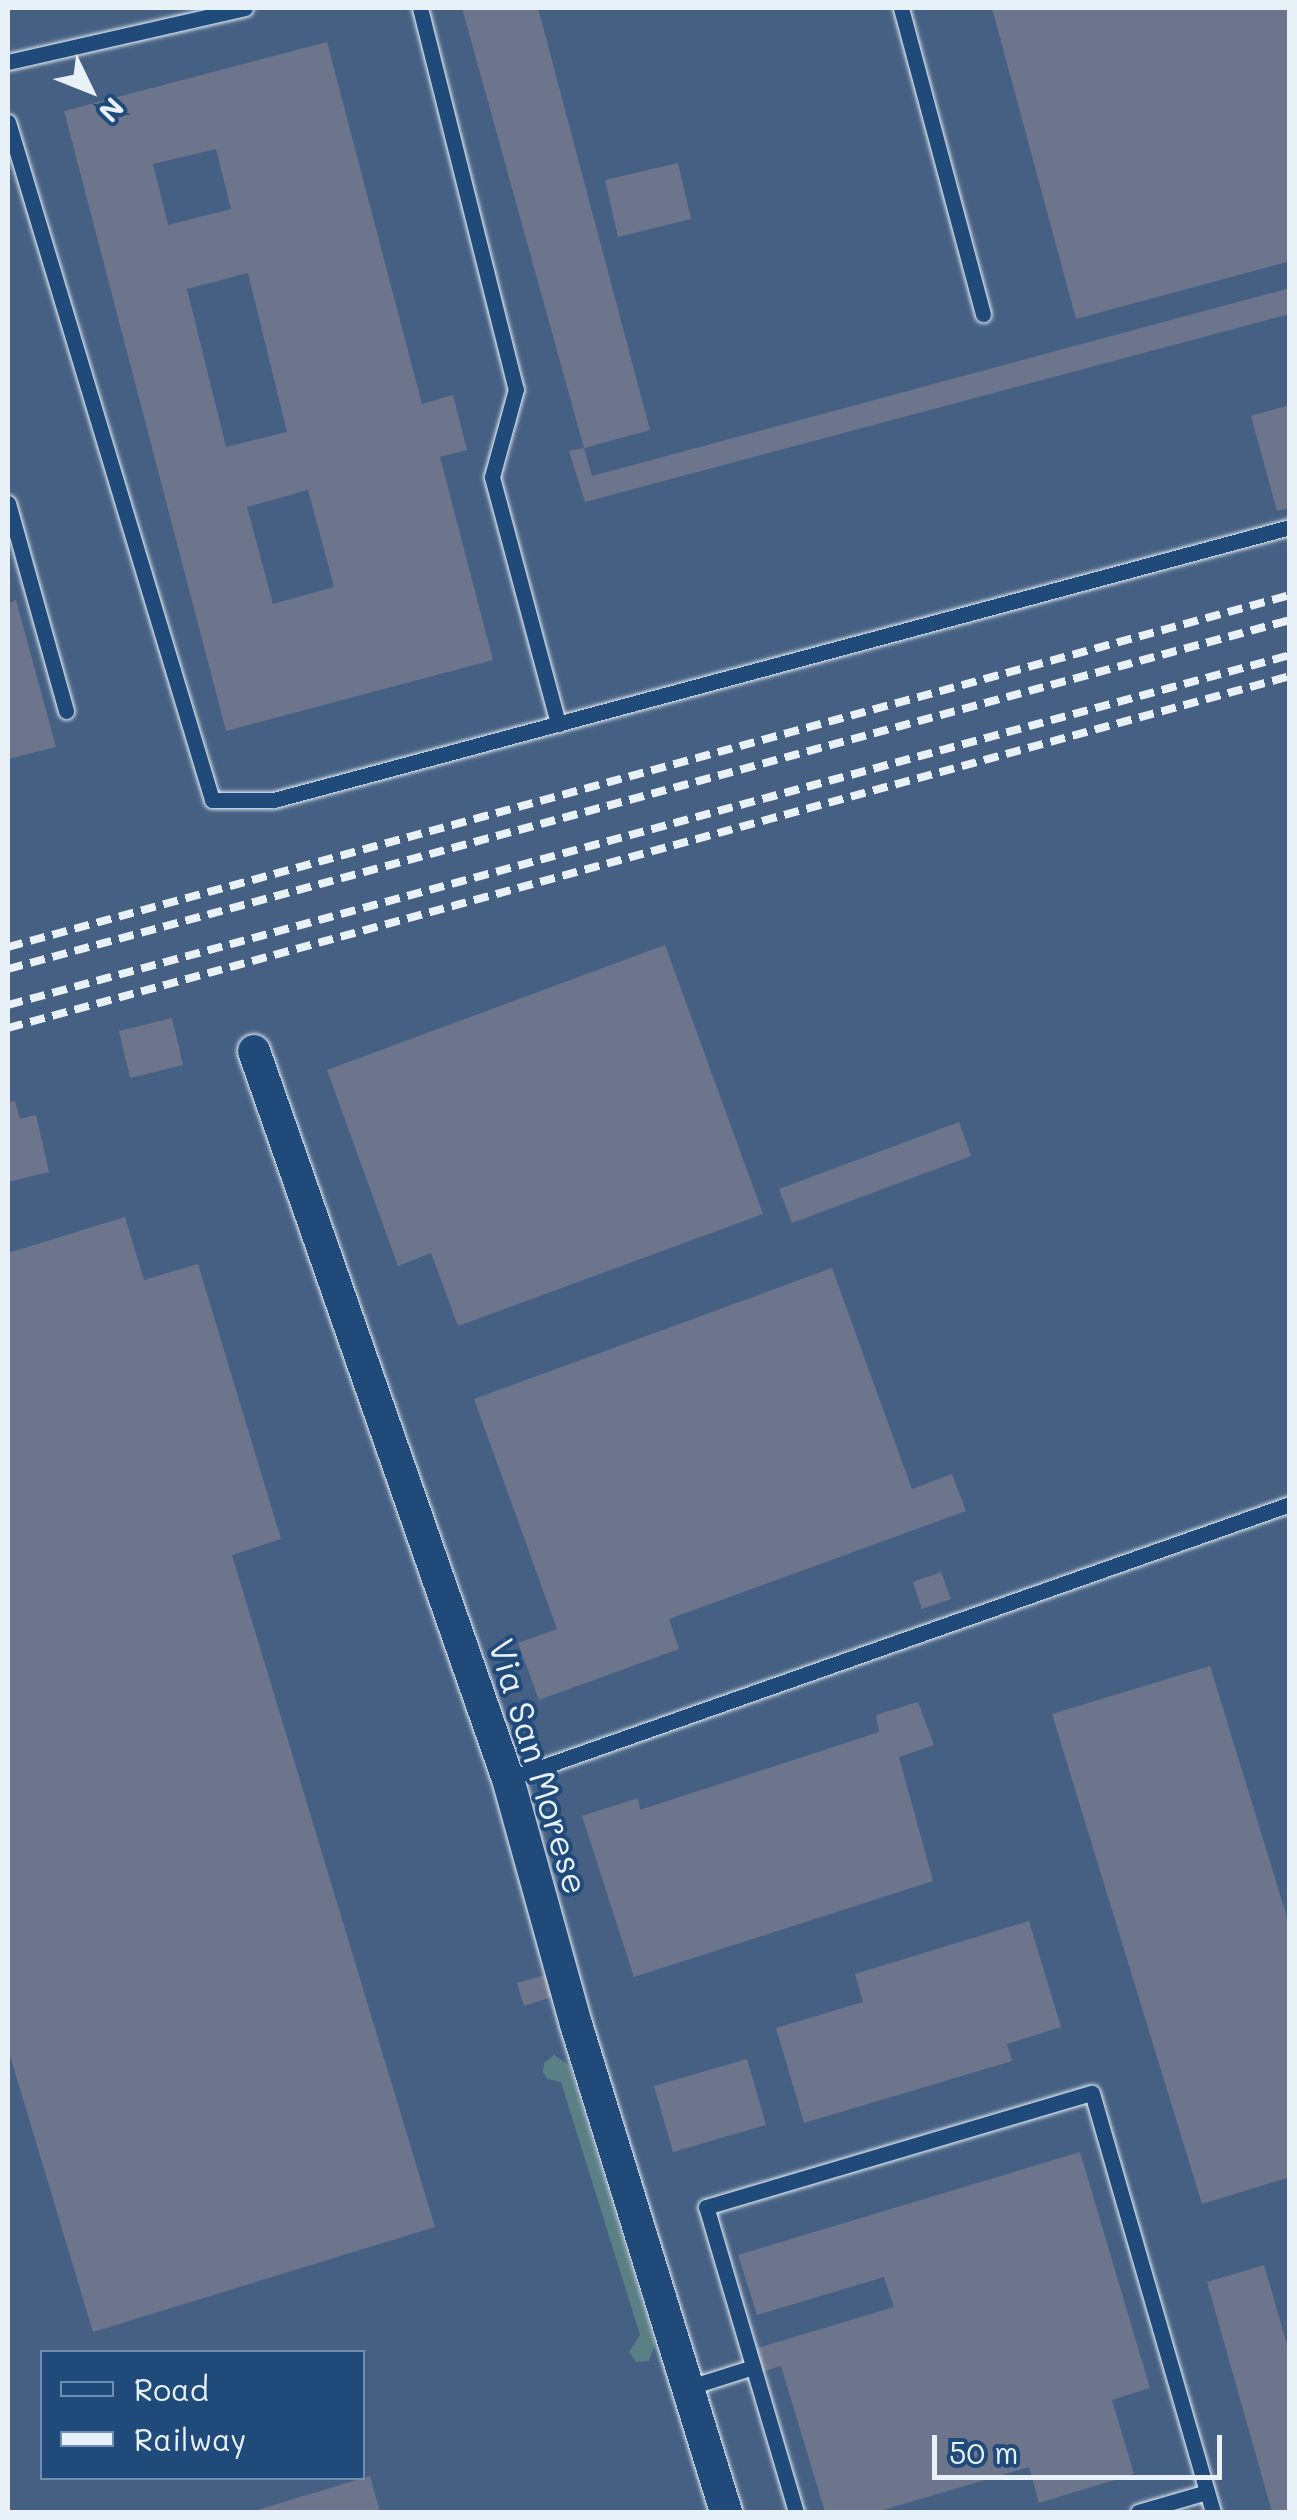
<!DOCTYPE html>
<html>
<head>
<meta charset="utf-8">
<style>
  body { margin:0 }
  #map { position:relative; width:1297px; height:2520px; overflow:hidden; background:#36577f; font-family:Mali,sans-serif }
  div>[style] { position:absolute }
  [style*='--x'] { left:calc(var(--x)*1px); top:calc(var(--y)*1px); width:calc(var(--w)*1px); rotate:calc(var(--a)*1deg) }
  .built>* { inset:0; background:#466083 }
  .green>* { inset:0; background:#5a7f84 }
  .building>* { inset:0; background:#6c758c }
  .roads { filter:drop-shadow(0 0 2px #e8f1f8) drop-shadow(0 0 2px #e8f1f8) }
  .lane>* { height:15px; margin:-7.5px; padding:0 7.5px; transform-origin:7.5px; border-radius:7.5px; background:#1f4a7a }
  .street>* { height:32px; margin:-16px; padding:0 16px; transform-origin:16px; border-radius:16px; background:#1f4a7a }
  .rail>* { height:8px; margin-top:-4px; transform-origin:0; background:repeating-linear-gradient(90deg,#e8f1f8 0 15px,transparent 0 23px) }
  span { translate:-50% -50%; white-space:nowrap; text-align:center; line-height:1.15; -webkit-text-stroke:8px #1f4a7a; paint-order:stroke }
  .street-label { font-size:35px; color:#e8f1f8 }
  .frame { position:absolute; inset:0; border:10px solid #e8f1f8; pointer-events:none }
  .legend { position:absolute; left:40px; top:2350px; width:325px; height:130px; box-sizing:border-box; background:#1f4a7a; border:2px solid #6f8dac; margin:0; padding:12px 18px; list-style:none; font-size:30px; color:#e8f1f8 }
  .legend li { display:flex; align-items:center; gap:20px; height:50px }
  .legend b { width:50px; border:2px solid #6f8dac }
  .north { position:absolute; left:40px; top:40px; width:100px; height:100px; -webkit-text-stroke:8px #1f4a7a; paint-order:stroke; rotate:133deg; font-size:28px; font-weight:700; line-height:40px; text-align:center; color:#e8f1f8 }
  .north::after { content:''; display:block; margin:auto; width:35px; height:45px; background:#e8f1f8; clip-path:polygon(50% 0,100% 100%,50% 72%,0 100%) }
  .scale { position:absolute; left:932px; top:2435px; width:290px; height:45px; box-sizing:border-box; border:5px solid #e8f1f8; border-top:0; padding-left:12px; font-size:30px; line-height:35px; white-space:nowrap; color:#e8f1f8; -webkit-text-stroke:8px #1f4a7a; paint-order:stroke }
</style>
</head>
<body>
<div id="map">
  <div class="built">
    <i style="clip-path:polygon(evenodd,8px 8px,1289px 8px,1289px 2512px,8px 2512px,8px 8px,42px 2352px,362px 2352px,362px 2478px,42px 2478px,42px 2352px)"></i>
  </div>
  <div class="green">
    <i style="clip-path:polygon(554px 2055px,569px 2065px,655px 2344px,649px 2361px,636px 2362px,629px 2352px,640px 2335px,561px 2082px,547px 2079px,543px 2072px,544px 2063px)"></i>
  </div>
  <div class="building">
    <i style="clip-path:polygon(462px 8px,538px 8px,650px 430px,584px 448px)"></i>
    <i style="clip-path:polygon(992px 8px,1290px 8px,1290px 261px,1076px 319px)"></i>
    <i style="clip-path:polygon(evenodd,327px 42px,422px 404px,453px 395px,467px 450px,440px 457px,493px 660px,226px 731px,64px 111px,327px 42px,216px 149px,231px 209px,168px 225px,153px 164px,216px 149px,327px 42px,248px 273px,287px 432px,226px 447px,187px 289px,248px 273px,327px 42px,308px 490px,334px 587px,273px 604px,247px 507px,308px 490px)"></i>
    <i style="clip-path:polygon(678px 163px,691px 219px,618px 237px,605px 180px)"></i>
    <i style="clip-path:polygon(1290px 288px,1290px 314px,585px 502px,569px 451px,584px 448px,592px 476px)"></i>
    <i style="clip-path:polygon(1290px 405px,1290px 508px,1277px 511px,1251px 416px)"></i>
    <i style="clip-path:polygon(16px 600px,56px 747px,8px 759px,8px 604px)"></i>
    <i style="clip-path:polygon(665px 945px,763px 1214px,458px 1326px,431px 1253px,398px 1266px,327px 1070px)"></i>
    <i style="clip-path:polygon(172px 1018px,183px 1065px,130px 1078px,119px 1031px)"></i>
    <i style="clip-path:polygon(15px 1101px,20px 1119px,36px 1115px,49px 1172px,8px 1182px,8px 1102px)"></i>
    <i style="clip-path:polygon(959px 1122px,971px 1156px,792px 1223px,779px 1189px)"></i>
    <i style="clip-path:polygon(125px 1217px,144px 1280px,198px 1264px,281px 1539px,232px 1555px,435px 2227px,93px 2332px,8px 2049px,8px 1253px)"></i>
    <i style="clip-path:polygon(832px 1268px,912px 1489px,952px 1474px,966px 1511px,669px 1619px,679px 1649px,539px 1700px,518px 1643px,557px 1629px,474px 1399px)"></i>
    <i style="clip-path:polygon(941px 1572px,951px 1599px,922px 1609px,913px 1582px)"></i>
    <i style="clip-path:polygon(1210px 1666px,1290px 1927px,1290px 2177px,1202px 2204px,1052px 1714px)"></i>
    <i style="clip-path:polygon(918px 1702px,934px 1745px,899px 1757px,933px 1881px,634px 1977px,582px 1816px,638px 1798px,640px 1810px,879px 1732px,876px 1715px)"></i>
    <i style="clip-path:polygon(1029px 1921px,1061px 2027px,1007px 2044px,1012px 2061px,804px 2123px,776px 2028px,863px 2002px,855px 1974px)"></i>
    <i style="clip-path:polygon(545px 1975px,552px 1997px,524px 2006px,517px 1983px)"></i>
    <i style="clip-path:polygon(747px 2059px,766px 2125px,673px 2152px,654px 2086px)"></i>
    <i style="clip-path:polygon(1080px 2152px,1150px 2388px,1112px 2400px,1134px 2474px,1039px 2503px,1029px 2467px,876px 2512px,825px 2512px,781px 2366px,758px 2373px,751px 2350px,894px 2307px,884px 2277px,757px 2315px,738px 2255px)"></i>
    <i style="clip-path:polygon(1264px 2265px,1290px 2355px,1290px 2512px,1272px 2512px,1207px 2282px)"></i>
    <i style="clip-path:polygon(370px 2476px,380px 2512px,251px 2512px)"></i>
  </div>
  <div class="roads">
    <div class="lane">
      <i style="--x:420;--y:8;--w:393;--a:75.9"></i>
      <i style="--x:516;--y:389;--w:91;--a:105.3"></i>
      <i style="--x:492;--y:477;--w:256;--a:75"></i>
      <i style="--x:901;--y:8;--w:317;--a:75"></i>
      <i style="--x:8;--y:62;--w:243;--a:-12.8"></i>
      <i style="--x:8;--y:122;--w:708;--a:73.25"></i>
      <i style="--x:212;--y:800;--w:62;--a:0"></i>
      <i style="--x:274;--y:800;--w:1052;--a:-15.04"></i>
      <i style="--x:8;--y:503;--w:216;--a:74.4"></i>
      <i style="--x:508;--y:1779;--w:829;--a:-19.37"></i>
      <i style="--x:687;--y:2388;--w:69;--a:-17.7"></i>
      <i style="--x:796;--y:2512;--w:318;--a:-106.4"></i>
      <i style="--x:706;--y:2207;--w:402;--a:-16.5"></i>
      <i style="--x:1092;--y:2093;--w:436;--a:73.9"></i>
      <i style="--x:1138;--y:2512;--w:72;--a:-16.2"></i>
    </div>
    <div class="street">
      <i style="--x:254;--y:1051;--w:771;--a:70.77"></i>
      <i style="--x:508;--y:1779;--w:254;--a:74.5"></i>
      <i style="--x:576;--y:2024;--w:511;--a:72.91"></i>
    </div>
  </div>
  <div class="rail">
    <i style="--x:8;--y:947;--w:1329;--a:-15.35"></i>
    <i style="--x:8;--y:969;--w:1329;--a:-15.23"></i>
    <i style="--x:8;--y:1005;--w:1329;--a:-15.27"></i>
    <i style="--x:8;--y:1028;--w:1329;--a:-15.35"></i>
  </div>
  <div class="street-label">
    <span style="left:540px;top:1766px;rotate:73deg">Via San Morese</span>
  </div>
  <div class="frame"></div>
  <ul class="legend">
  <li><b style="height:12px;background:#1f4a7a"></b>Road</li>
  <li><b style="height:12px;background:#e8f1f8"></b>Railway</li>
  </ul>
  <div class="north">N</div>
  <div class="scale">50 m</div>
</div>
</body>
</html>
